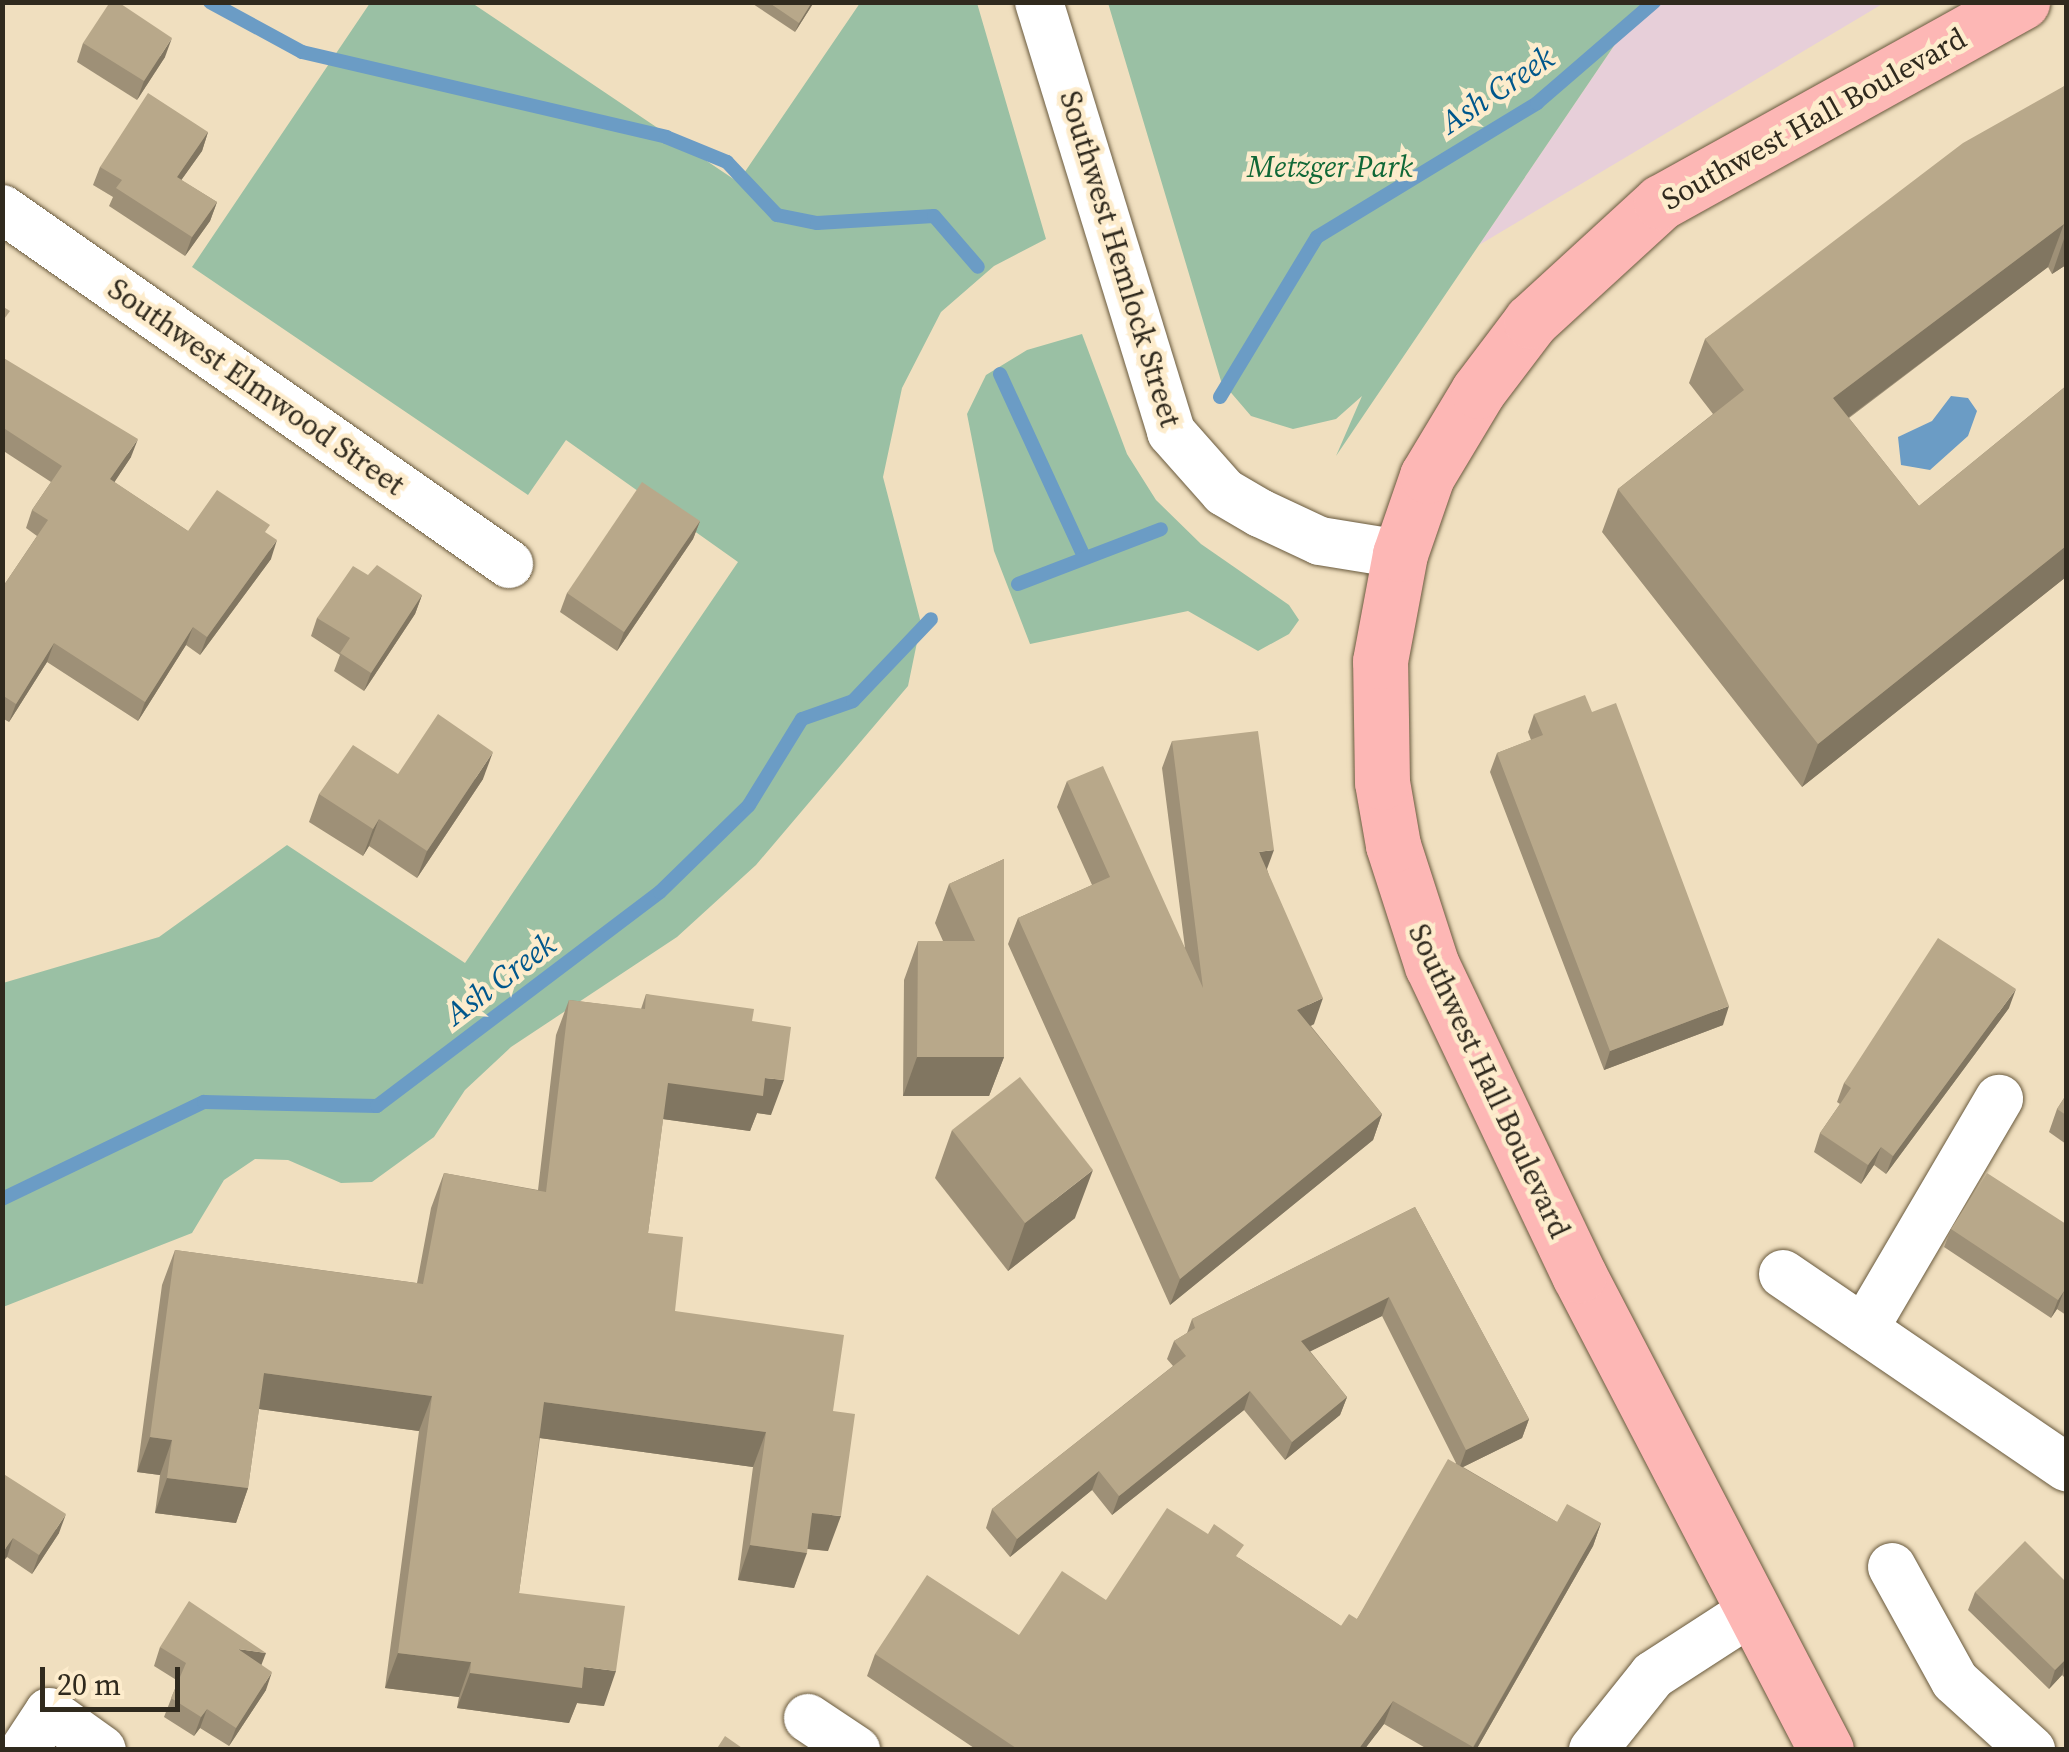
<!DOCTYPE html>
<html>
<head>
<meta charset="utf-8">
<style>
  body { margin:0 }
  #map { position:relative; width:2069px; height:1752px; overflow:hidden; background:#f0dfbf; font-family:"Source Serif 4",serif }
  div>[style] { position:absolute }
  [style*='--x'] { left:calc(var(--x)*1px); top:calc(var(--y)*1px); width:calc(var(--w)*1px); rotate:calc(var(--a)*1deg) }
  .commercial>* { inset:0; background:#e7cfd9 }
  .green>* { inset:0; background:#9ac0a4 }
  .water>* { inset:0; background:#6b9cc5 }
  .stream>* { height:14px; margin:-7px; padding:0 7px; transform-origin:7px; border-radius:7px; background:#6b9cc5 }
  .roads { filter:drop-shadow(0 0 2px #695a3e) drop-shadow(0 0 2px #695a3e) }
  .minor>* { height:48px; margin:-24px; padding:0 24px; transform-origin:24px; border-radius:24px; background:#fff }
  .major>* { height:55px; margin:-27.5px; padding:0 27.5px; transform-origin:27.5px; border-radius:27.5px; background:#fdb7b5 }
  .wall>* { inset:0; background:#9e9077 }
  .shaded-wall>* { inset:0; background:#817661 }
  .building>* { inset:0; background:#b8a88a }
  span { translate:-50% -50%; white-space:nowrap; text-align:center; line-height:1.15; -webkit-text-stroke:9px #fdeccc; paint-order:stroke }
  .street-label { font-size:30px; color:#302a1e }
  .park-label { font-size:30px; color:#106837; font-style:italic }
  .water-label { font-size:32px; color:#00578c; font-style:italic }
  .frame { position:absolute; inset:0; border:5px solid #302a1e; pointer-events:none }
  .scale { position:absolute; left:40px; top:1667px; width:140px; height:45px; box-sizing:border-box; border:5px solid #302a1e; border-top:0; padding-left:12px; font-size:30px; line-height:35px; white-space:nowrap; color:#302a1e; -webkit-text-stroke:8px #fdeccc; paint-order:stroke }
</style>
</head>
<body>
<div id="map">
  <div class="commercial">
    <i style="clip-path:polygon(1643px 2px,1884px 3px,1479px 245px,1643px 3px)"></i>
  </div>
  <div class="green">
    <i style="clip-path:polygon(370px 3px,472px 3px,738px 182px,860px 3px,977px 3px,1046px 239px,994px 266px,941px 312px,902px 388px,883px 477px,921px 623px,908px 686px,756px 865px,677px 937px,511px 1047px,465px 1090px,434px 1137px,372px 1182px,341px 1183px,288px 1160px,255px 1159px,224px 1180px,192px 1233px,3px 1307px,3px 983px,159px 937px,287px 845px,465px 963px,738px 562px,566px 440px,528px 495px,192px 267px)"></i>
    <i style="clip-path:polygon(1108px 3px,1108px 2px,1643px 3px,1336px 456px,1362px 396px,1336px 419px,1293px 429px,1251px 416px,1221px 381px)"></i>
    <i style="clip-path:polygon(1082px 334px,1127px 454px,1156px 500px,1201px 544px,1289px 605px,1299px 620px,1289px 634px,1258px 651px,1188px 611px,1030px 644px,994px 551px,967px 414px,986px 375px,1027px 350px)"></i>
  </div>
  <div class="water">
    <i style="clip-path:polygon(1951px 396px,1968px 398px,1977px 411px,1968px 436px,1930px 470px,1901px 465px,1898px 437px,1932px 421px)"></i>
  </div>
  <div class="stream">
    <i style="--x:210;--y:2;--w:105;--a:28.5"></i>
    <i style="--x:302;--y:52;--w:374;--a:13.1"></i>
    <i style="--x:666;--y:137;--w:66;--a:22.3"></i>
    <i style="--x:727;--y:162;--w:73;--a:46.7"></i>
    <i style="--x:777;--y:215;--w:41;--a:11.3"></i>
    <i style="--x:817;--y:223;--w:117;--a:-3.4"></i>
    <i style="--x:934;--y:216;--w:67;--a:49.2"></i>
    <i style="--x:1000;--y:374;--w:201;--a:65.3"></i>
    <i style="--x:1220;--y:397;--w:187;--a:-58.8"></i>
    <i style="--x:1317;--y:237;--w:258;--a:-31.3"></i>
    <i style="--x:1537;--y:103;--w:155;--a:-40.8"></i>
    <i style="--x:1018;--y:584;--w:153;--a:-21"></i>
    <i style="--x:2;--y:1199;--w:224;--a:-25.7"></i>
    <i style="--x:204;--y:1102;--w:173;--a:1.3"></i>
    <i style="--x:377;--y:1106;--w:355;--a:-37.1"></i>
    <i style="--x:660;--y:892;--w:124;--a:-44.3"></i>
    <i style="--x:749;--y:805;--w:101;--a:-58.4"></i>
    <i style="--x:802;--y:719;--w:54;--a:-19.4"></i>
    <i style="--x:853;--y:701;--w:113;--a:-46.4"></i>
  </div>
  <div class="roads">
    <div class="minor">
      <i style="--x:1039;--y:2;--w:450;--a:72.9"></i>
      <i style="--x:1171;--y:432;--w:80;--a:48.5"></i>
      <i style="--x:1224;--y:492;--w:42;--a:30.3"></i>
      <i style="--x:1260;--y:513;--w:66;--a:25"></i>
      <i style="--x:1320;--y:541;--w:81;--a:9.2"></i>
      <i style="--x:2;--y:209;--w:619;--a:35"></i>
      <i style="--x:1783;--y:1274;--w:343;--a:34.3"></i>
      <i style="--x:1864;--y:1329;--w:267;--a:-59.6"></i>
      <i style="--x:1892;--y:1567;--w:130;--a:61.1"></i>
      <i style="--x:1955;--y:1681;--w:103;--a:42.2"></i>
      <i style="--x:808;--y:1718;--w:58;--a:33.7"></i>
      <i style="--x:24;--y:1750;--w:45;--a:-56.7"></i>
      <i style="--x:49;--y:1712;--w:65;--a:35.6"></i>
      <i style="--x:1593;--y:1750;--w:96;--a:-51.3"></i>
      <i style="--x:1653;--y:1675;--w:121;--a:-32.9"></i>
    </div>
    <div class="major">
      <i style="--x:1826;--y:1750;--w:535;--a:-117.47"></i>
      <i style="--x:1579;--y:1275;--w:342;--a:-115.4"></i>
      <i style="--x:1432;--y:966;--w:127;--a:-107.9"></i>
      <i style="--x:1393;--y:845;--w:64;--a:-99.9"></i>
      <i style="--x:1382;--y:782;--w:121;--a:-90.9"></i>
      <i style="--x:1380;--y:661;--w:109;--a:-79.4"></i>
      <i style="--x:1400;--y:554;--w:83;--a:-70.9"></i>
      <i style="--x:1427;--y:476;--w:99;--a:-59"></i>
      <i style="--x:1478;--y:391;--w:88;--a:-52.9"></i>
      <i style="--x:1531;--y:321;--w:176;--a:-42.5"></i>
      <i style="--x:1661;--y:202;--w:413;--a:-29"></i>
    </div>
  </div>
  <div class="wall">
    <i style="clip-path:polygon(750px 2px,814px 2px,795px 32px)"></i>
    <i style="clip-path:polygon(83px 43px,165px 57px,137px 100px,77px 62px)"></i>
    <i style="clip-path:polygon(2066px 85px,2066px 265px,2052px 274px,2048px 267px,1849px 418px,1919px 506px,2066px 386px,2066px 577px,1802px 787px,1602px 532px,1618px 489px,1713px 414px,1689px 383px,1705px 339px)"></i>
    <i style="clip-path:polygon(208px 132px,202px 151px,181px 180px,217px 202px,210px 221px,185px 256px,109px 206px,113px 197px,93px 185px,100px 167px)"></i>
    <i style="clip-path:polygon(2px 357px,131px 457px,114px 482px,188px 531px,267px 534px,271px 559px,200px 655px,186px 645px,138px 721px,47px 662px,9px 722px,2px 718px,2px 588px,37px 536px,26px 528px,32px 510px,51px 482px,2px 450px)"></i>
    <i style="clip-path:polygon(700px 521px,693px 539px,617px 651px,560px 612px,567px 593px)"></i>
    <i style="clip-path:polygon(422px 595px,415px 614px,364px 691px,334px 671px,340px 655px,311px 636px,317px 618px)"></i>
    <i style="clip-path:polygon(1534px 714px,1723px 1025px,1604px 1070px,1490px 772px,1497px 753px,1531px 740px,1528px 732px)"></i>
    <i style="clip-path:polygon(1172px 741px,1267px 869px,1314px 1024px,1311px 1026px,1382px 1114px,1373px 1140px,1170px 1305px,1008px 944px,1018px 918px,1092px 885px,1057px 807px,1067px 781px,1185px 948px,1162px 768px)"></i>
    <i style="clip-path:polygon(398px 774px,483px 779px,417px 878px,369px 846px,363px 856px,309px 822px,319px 794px)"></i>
    <i style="clip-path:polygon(1004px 859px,1004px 1057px,989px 1096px,903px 1096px,904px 980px,918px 941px,943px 941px,935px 923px,949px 884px)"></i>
    <i style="clip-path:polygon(646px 994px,752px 1021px,771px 1115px,757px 1113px,750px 1131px,663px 1119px,648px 1233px,675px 1311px,833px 1411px,828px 1551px,807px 1549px,794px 1588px,738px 1580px,753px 1467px,540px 1438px,519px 1593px,604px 1706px,577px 1703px,569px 1723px,457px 1708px,459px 1697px,385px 1688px,419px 1431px,259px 1409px,248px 1488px,236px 1523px,155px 1513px,160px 1475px,137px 1472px,162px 1285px,175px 1250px,417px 1283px,431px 1208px,444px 1173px,538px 1190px,556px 1035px,569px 1000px,641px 1009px)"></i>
    <i style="clip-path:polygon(2009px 1008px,1886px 1174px,1874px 1165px,1861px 1184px,1814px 1152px,1820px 1133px,1840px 1104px,1837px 1102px,1844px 1083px)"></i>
    <i style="clip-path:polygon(2066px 1095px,2066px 1144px,2049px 1132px,2057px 1109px)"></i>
    <i style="clip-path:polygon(952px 1130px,1075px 1218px,1008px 1271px,935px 1178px)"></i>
    <i style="clip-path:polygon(1415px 1207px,1529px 1419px,1522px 1438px,1463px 1467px,1557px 1522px,1601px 1523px,1593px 1546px,1476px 1750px,1429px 1750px,1384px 1724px,1364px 1750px,977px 1750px,867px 1676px,875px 1654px,1019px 1635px,1106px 1600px,1239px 1558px,1341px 1626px,1357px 1619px,1456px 1463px,1382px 1316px,1310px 1351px,1347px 1397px,1340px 1415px,1285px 1460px,1244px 1410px,1112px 1515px,1092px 1490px,1010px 1557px,986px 1528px,992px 1509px,1173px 1366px,1167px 1359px,1174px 1341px,1187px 1333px,1192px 1319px)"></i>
    <i style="clip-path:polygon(2066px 1224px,2066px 1315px,2057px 1309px,2051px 1318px,1944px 1247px,1951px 1229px)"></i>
    <i style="clip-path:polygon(2px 1473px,59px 1533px,32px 1574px,7px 1557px)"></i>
    <i style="clip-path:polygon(2066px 1582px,2066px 1679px,2062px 1675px,2049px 1689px,1968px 1610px,1975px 1592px)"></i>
    <i style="clip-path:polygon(160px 1647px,262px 1665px,266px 1690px,229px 1746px,200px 1728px,194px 1736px,164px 1717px,178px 1681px,154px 1666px)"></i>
  </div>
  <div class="shaded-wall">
    <i style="clip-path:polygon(812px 2px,814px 2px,795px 32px,799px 23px)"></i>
    <i style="clip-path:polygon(172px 38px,165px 57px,137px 100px,144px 81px)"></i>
    <i style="clip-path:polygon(208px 132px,202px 151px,170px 196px,177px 177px)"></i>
    <i style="clip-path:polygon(217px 202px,210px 221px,185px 256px,192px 237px)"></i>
    <i style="clip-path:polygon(2064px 224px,2048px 267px,1817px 441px,1833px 398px)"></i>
    <i style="clip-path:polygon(2066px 233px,2066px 265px,2052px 274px)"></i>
    <i style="clip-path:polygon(138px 439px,131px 457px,104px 498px,110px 479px)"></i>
    <i style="clip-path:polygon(700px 521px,693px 539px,617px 651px,624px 632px)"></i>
    <i style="clip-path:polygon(277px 540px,271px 559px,200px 655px,207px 637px)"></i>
    <i style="clip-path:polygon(2066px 546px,2066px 577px,1802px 787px,1818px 744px)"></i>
    <i style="clip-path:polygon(422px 595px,415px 614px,364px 691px,371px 673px)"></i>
    <i style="clip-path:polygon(193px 627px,186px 645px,138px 721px,145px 702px)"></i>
    <i style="clip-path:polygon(54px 643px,47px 662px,9px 722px,16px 704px)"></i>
    <i style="clip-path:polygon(493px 752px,483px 779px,417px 878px,427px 851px)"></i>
    <i style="clip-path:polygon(379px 819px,369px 846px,363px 856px,373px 829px)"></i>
    <i style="clip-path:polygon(1274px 850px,1264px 877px,1259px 852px)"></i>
    <i style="clip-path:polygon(2016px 989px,2009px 1008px,1886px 1174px,1893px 1156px)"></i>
    <i style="clip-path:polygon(1323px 998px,1314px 1024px,1288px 1036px,1297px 1010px)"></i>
    <i style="clip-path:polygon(1729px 1006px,1723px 1025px,1604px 1070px,1610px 1051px)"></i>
    <i style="clip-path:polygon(917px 1057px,1004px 1057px,989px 1096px,903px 1096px)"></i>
    <i style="clip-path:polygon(765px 1078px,784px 1080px,771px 1115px,757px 1113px,750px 1131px,655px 1118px,668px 1083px)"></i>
    <i style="clip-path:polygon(1382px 1114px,1373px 1140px,1170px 1305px,1180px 1279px)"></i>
    <i style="clip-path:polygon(1881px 1147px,1874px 1165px,1861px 1184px,1868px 1165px)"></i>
    <i style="clip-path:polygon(1093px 1170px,1075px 1218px,1008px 1271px,1025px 1223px)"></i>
    <i style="clip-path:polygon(2064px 1291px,2057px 1309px,2051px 1318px,2058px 1300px)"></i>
    <i style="clip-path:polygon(1389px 1297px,1382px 1316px,1295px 1359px,1301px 1341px)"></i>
    <i style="clip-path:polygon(264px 1373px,432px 1396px,419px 1431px,252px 1408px)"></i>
    <i style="clip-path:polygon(1250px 1391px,1244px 1410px,1112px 1515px,1119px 1496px)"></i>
    <i style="clip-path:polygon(1347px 1397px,1340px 1415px,1285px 1460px,1292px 1442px)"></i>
    <i style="clip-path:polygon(544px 1402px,766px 1432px,753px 1467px,532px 1437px)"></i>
    <i style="clip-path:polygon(1529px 1419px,1522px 1438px,1459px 1469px,1466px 1450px)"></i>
    <i style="clip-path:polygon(150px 1437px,172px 1440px,160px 1475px,137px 1472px)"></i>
    <i style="clip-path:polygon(1099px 1471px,1092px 1490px,1010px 1557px,1017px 1539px)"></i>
    <i style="clip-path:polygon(167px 1478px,248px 1488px,236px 1523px,155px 1513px)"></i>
    <i style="clip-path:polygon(812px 1513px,841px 1516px,828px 1551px,800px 1548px)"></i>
    <i style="clip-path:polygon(66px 1514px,59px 1533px,32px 1574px,39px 1555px)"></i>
    <i style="clip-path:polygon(1601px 1523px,1593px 1546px,1476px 1750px,1472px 1750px)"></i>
    <i style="clip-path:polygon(13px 1538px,7px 1557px,2px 1563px,2px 1553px)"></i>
    <i style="clip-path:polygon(750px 1545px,807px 1553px,794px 1588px,738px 1580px)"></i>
    <i style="clip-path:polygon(238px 1649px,266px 1653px,259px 1671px)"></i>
    <i style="clip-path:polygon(398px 1653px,471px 1662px,459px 1697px,385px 1688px)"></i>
    <i style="clip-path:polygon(2066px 1659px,2062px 1675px,2049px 1689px,2055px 1670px)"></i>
    <i style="clip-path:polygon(584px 1667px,616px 1671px,604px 1706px,577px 1703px,569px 1723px,457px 1708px,470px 1673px)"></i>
    <i style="clip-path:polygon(272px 1672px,266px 1690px,229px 1746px,236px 1728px)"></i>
    <i style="clip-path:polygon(1393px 1701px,1384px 1724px,1364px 1750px,1358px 1750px)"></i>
    <i style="clip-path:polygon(207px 1709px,200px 1728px,194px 1736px,201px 1717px)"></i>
  </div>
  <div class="building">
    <i style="clip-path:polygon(110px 2px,118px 2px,172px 38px,144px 81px,83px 43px)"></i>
    <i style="clip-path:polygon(768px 2px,812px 2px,799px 23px)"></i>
    <i style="clip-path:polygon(2066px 85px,2066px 228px,2064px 224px,1833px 398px,1919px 506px,2066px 386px,2066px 546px,1818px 744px,1618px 489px,1744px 390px,1705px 339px,1963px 143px)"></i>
    <i style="clip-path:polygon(148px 93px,208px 132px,177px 177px,217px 202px,192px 237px,116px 188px,122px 180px,100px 167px)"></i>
    <i style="clip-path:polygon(2px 306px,10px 311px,2px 322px)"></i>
    <i style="clip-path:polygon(2px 357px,138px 439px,110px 479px,188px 531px,217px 490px,270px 525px,265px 532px,277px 540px,207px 637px,193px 627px,145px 702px,54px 643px,16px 704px,2px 695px,2px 588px,48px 520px,32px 510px,62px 466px,2px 427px)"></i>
    <i style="clip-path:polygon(642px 482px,700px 521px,624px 632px,567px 593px)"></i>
    <i style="clip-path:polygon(377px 565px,422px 595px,371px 673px,340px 653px,350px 638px,317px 618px,353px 566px,368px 575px)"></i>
    <i style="clip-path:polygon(1585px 695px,1592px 712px,1616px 703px,1729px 1006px,1610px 1051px,1497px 753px,1543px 735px,1534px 714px)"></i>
    <i style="clip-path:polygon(438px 714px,493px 752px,427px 851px,379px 819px,373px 829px,319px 794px,353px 745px,398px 774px)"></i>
    <i style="clip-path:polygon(1258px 731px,1274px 850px,1259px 852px,1323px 998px,1297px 1010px,1382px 1114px,1180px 1279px,1018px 918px,1110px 877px,1067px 781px,1103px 766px,1203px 988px,1172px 741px)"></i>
    <i style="clip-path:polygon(1004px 859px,1004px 1057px,917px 1057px,918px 941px,975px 941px,949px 884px)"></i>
    <i style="clip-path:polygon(1938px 938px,2016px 989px,1893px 1156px,1881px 1147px,1868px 1165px,1820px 1133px,1851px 1088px,1844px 1083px)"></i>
    <i style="clip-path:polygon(646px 994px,754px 1009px,752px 1021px,791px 1027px,784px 1080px,765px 1078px,763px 1096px,668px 1083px,648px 1233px,683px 1237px,675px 1311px,844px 1335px,833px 1411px,855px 1414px,841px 1516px,812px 1513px,807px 1553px,750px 1545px,766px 1432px,544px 1402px,519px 1593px,625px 1606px,616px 1671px,584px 1667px,582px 1688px,470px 1673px,471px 1662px,398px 1653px,432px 1396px,264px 1373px,248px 1488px,167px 1478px,172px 1440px,150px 1437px,175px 1250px,423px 1284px,444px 1173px,546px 1192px,569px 1000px,645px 1009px)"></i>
    <i style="clip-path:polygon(1020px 1077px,1093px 1170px,1025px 1223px,952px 1130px)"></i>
    <i style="clip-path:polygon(2066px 1095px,2066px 1115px,2057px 1109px)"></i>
    <i style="clip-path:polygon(1987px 1173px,2066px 1224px,2066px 1292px,2064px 1291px,2058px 1300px,1951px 1229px)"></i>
    <i style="clip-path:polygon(1415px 1207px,1529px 1419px,1466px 1450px,1389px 1297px,1301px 1341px,1347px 1397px,1292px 1442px,1250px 1391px,1119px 1496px,1099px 1471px,1017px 1539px,992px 1509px,1186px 1356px,1174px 1341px,1195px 1328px,1192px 1319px)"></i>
    <i style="clip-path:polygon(1448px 1459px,1557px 1522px,1567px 1504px,1601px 1523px,1473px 1747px,1393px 1701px,1358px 1750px,1019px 1750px,875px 1654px,927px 1575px,1019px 1635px,1062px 1571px,1106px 1600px,1167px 1508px,1208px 1534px,1214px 1524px,1244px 1545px,1236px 1556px,1341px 1626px,1349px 1614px,1357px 1619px)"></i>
    <i style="clip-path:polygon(2px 1473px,66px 1514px,39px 1555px,13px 1538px,2px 1553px)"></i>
    <i style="clip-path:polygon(2025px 1541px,2066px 1582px,2066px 1659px,2055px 1670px,1975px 1592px)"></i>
    <i style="clip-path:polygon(189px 1601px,266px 1653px,238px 1649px,272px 1672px,236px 1728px,207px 1709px,201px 1717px,171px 1698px,186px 1663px,160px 1647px)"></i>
    <i style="clip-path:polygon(725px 1736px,745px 1750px,716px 1750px)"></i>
  </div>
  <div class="street-label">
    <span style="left:1814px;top:119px;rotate:-29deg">Southwest Hall Boulevard</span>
    <span style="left:1120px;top:259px;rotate:73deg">Southwest Hemlock Street</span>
    <span style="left:256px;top:387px;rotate:35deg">Southwest Elmwood Street</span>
    <span style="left:1489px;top:1081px;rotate:65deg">Southwest Hall Boulevard</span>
  </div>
  <div class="park-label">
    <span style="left:1330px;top:167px">Metzger Park</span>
  </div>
  <div class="water-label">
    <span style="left:1497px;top:90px;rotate:-34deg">Ash Creek</span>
    <span style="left:500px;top:979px;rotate:-37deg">Ash Creek</span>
  </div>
  <div class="frame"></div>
  <div class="scale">20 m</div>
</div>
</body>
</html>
